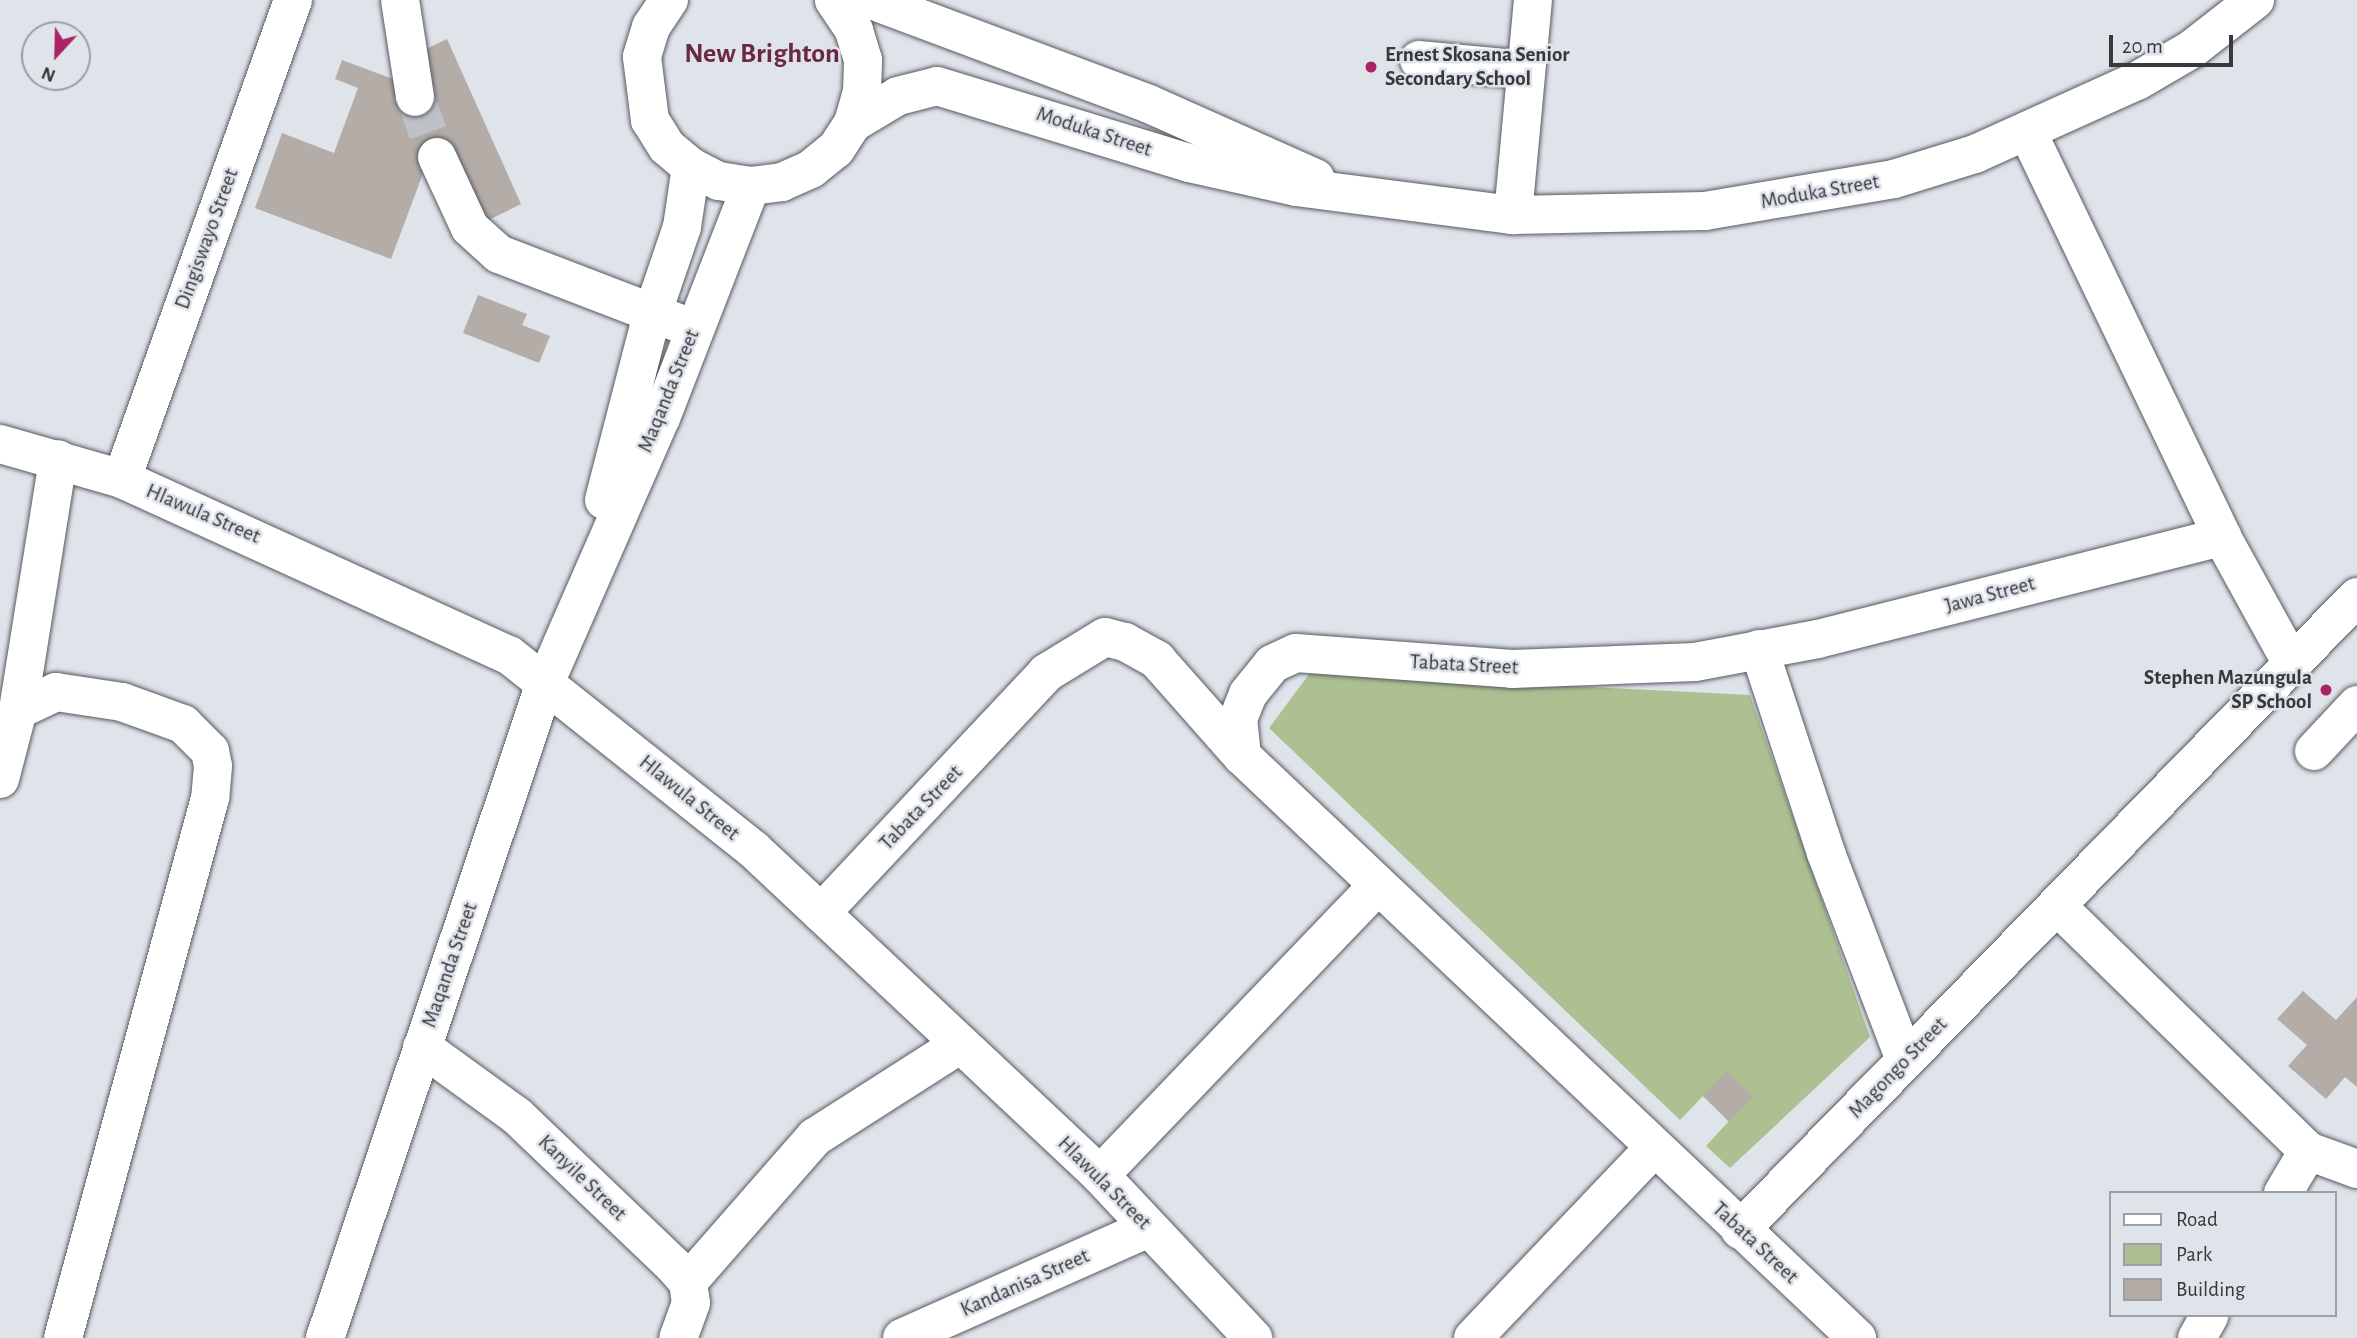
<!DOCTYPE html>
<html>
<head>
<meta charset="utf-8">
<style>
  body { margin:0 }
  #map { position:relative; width:2357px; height:1338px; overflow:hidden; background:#dfe3ea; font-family:"Alegreya Sans",sans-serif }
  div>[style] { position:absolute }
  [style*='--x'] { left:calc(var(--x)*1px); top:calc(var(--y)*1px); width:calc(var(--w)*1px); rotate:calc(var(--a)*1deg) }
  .green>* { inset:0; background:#adc092 }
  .building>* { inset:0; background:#b3aca7 }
  .minor-tunnel>* { height:38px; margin-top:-19px; transform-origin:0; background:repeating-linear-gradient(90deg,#bec1c7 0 38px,transparent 0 57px) }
  .roads { filter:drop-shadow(0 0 2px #565a60) drop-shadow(0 0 2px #565a60) }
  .minor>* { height:38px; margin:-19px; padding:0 19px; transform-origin:19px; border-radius:19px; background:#fff }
  .dots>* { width:19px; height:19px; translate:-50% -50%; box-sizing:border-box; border:4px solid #dfe3ea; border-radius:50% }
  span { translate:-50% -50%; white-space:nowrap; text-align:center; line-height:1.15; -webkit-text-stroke:5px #dfe3ea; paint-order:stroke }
  .poi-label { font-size:21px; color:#38393c; font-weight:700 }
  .left { translate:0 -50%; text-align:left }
  .right { translate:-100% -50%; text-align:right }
  .street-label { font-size:21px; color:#38393c }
  .district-label { font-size:28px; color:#6b2845; font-weight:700 }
  .legend { position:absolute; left:2109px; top:1191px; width:228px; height:126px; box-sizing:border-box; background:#dfe3ea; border:2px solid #9c9fa4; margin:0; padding:9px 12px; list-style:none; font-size:21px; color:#38393c }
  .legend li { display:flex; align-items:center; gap:14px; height:35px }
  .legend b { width:35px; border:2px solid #9c9fa4 }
  .north { position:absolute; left:21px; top:21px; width:70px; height:70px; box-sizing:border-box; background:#dfe3ea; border:2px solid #9c9fa4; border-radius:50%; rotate:202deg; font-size:19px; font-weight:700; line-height:28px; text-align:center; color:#38393c }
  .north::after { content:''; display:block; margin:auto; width:24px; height:32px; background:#ab2267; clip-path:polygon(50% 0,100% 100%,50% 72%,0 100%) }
  .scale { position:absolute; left:2109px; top:35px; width:124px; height:32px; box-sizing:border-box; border:4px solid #38393c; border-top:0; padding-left:9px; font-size:21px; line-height:24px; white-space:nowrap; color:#38393c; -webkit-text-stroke:5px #dfe3ea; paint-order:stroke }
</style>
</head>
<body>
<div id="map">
  <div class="green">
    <i style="clip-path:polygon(1310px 673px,1750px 695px,1870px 1037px,1730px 1168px,1706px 1146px,1729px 1121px,1703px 1096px,1680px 1120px,1269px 728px)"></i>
  </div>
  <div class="building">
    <i style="clip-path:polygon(447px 39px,521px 204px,487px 221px,428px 160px,391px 259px,255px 208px,282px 133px,334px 153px,358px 88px,335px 79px,342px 60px,401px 82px,394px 101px,402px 104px,409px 57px)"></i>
    <i style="clip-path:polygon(478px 295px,527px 314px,522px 325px,550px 336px,539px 363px,463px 333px)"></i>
    <i style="clip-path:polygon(2303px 991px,2336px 1020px,2357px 997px,2357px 1087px,2345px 1077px,2326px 1099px,2288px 1066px,2307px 1045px,2277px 1019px)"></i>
    <i style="clip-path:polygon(1727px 1071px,1753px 1097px,1729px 1122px,1703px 1096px)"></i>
  </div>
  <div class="minor-tunnel">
    <i style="--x:415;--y:97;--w:64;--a:69.9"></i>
  </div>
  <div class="roads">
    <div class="minor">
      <i style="--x:400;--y:0;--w:98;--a:81.2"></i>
      <i style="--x:669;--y:0;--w:32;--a:124"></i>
      <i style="--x:651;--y:27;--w:31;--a:107"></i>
      <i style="--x:642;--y:57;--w:64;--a:82.8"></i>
      <i style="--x:650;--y:120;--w:32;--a:58"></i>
      <i style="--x:667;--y:147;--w:31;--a:40"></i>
      <i style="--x:691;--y:167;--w:31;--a:27"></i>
      <i style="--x:719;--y:181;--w:32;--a:9"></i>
      <i style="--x:751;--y:186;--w:31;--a:-7"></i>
      <i style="--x:782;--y:182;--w:32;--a:-24"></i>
      <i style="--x:811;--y:169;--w:32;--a:-39"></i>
      <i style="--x:836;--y:149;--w:31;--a:-57"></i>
      <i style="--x:853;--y:123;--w:32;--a:-74"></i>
      <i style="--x:862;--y:92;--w:32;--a:-88"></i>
      <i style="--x:863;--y:60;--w:31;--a:-107"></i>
      <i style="--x:854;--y:30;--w:36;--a:-124"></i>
      <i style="--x:871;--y:0;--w:297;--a:20.5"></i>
      <i style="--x:1149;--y:104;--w:182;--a:24"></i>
      <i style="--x:1419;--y:60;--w:107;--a:5.3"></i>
      <i style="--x:853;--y:123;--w:52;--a:-31"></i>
      <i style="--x:898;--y:96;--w:40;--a:-14.4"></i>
      <i style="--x:937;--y:86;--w:264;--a:17"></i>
      <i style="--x:1189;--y:163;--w:110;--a:12.6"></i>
      <i style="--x:1296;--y:187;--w:219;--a:7.4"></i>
      <i style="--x:1513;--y:215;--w:192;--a:-1.2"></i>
      <i style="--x:1705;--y:211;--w:192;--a:-9.6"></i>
      <i style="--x:1894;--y:179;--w:85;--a:-17.2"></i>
      <i style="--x:1975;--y:154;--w:178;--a:-24.3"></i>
      <i style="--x:2137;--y:81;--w:64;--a:-30.2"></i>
      <i style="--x:2192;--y:49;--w:80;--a:-37.9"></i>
      <i style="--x:2028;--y:133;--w:448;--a:64.3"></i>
      <i style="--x:2222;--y:537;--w:145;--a:61.1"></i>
      <i style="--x:437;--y:157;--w:78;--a:65.1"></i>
      <i style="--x:470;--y:228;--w:39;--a:42"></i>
      <i style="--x:499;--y:254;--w:190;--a:21"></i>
      <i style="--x:1513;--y:215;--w:216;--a:-84.7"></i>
      <i style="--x:0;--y:444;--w:127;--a:16"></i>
      <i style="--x:122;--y:479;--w:425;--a:24.5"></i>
      <i style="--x:509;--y:655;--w:312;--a:38.5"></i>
      <i style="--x:753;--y:849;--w:476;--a:43.2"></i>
      <i style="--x:1100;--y:1175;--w:224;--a:46.8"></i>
      <i style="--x:122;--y:479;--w:509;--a:-70.35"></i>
      <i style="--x:604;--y:500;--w:191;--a:-75.5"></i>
      <i style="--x:652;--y:315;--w:93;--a:-71.2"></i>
      <i style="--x:682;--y:227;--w:61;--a:-81.5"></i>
      <i style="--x:1759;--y:649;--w:215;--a:71.8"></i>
      <i style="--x:1826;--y:853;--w:222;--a:69.1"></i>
      <i style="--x:18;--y:710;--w:42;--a:-25.3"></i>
      <i style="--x:56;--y:692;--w:67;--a:8.6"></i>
      <i style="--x:122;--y:702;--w:65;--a:19.8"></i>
      <i style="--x:183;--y:724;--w:38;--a:45"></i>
      <i style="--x:210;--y:751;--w:15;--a:79"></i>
      <i style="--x:213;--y:766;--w:32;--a:95"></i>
      <i style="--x:210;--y:798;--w:560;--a:105.23"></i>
      <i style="--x:2314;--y:751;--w:63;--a:-46.9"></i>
      <i style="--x:1242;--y:756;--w:37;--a:-96"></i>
      <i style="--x:1238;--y:719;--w:27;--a:-68"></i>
      <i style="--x:1248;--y:694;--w:38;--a:-51"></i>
      <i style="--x:1272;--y:664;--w:26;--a:-25"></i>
      <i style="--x:1296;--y:653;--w:217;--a:4.2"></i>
      <i style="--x:1512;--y:669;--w:183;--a:-2.2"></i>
      <i style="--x:1695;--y:662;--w:125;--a:-10.6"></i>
      <i style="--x:1818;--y:639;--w:417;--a:-14.2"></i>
      <i style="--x:0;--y:779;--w:71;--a:-75.4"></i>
      <i style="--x:18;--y:710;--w:254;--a:-80.9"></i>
      <i style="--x:2057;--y:906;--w:351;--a:44.3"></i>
      <i style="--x:2308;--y:1151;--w:52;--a:20.2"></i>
      <i style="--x:821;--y:913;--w:329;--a:-46.8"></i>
      <i style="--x:1046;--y:673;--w:69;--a:-31.4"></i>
      <i style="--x:1105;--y:637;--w:21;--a:14"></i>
      <i style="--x:1125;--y:642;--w:37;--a:29"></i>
      <i style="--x:1157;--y:660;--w:128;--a:48.5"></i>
      <i style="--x:1242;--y:756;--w:847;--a:43.42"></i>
      <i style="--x:422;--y:1047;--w:117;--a:36"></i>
      <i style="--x:517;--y:1116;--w:216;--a:43.7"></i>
      <i style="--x:673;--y:1265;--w:23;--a:49"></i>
      <i style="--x:688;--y:1282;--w:21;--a:82"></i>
      <i style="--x:691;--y:1303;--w:37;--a:110"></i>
      <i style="--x:1100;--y:1175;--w:400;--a:-46.2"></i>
      <i style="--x:2283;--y:1193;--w:49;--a:-59.2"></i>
      <i style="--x:1740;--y:1230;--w:884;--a:-45.73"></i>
      <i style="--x:688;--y:1282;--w:193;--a:-48.8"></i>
      <i style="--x:815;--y:1137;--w:171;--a:-32.6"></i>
      <i style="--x:325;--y:1338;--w:691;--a:-71.43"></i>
      <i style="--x:545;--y:683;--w:289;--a:-66.4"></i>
      <i style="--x:661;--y:418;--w:249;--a:-68.8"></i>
      <i style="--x:902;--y:1338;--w:270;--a:-24"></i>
      <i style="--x:1473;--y:1338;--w:262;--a:-46.4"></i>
      <i style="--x:2197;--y:1338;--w:26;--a:-61"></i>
    </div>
  </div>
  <div class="dots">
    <i style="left:1371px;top:67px;background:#ab2267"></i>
    <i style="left:2326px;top:690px;background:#ab2267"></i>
  </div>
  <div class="poi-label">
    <span class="left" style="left:1385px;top:67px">Ernest Skosana Senior<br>Secondary School</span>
    <span class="right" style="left:2312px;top:690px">Stephen Mazungula<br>SP School</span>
  </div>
  <div class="street-label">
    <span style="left:1094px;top:132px;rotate:18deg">Moduka Street</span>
    <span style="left:1820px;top:192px;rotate:-10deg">Moduka Street</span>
    <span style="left:207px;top:239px;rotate:-70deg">Dingiswayo Street</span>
    <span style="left:669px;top:391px;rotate:-68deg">Maqanda Street</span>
    <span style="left:203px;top:514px;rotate:23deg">Hlawula Street</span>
    <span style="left:1990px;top:595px;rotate:-15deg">Jawa Street</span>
    <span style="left:1464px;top:665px;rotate:3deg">Tabata Street</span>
    <span style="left:689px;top:798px;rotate:39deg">Hlawula Street</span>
    <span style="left:921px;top:808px;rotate:-46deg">Tabata Street</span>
    <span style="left:450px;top:965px;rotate:-71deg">Maqanda Street</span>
    <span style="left:1898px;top:1068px;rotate:-46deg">Magongo Street</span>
    <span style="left:582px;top:1178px;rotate:44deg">Kanyile Street</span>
    <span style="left:1104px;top:1183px;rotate:45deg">Hlawula Street</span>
    <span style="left:1755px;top:1243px;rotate:43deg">Tabata Street</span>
    <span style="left:1025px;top:1283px;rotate:-24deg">Kandanisa Street</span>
  </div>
  <div class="district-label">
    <span style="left:762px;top:54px">New Brighton</span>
  </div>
  <ul class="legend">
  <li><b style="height:9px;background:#fff"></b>Road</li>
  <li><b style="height:19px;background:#adc092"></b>Park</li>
  <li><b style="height:19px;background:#b3aca7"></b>Building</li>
  </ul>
  <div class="north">N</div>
  <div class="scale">20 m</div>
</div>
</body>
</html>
